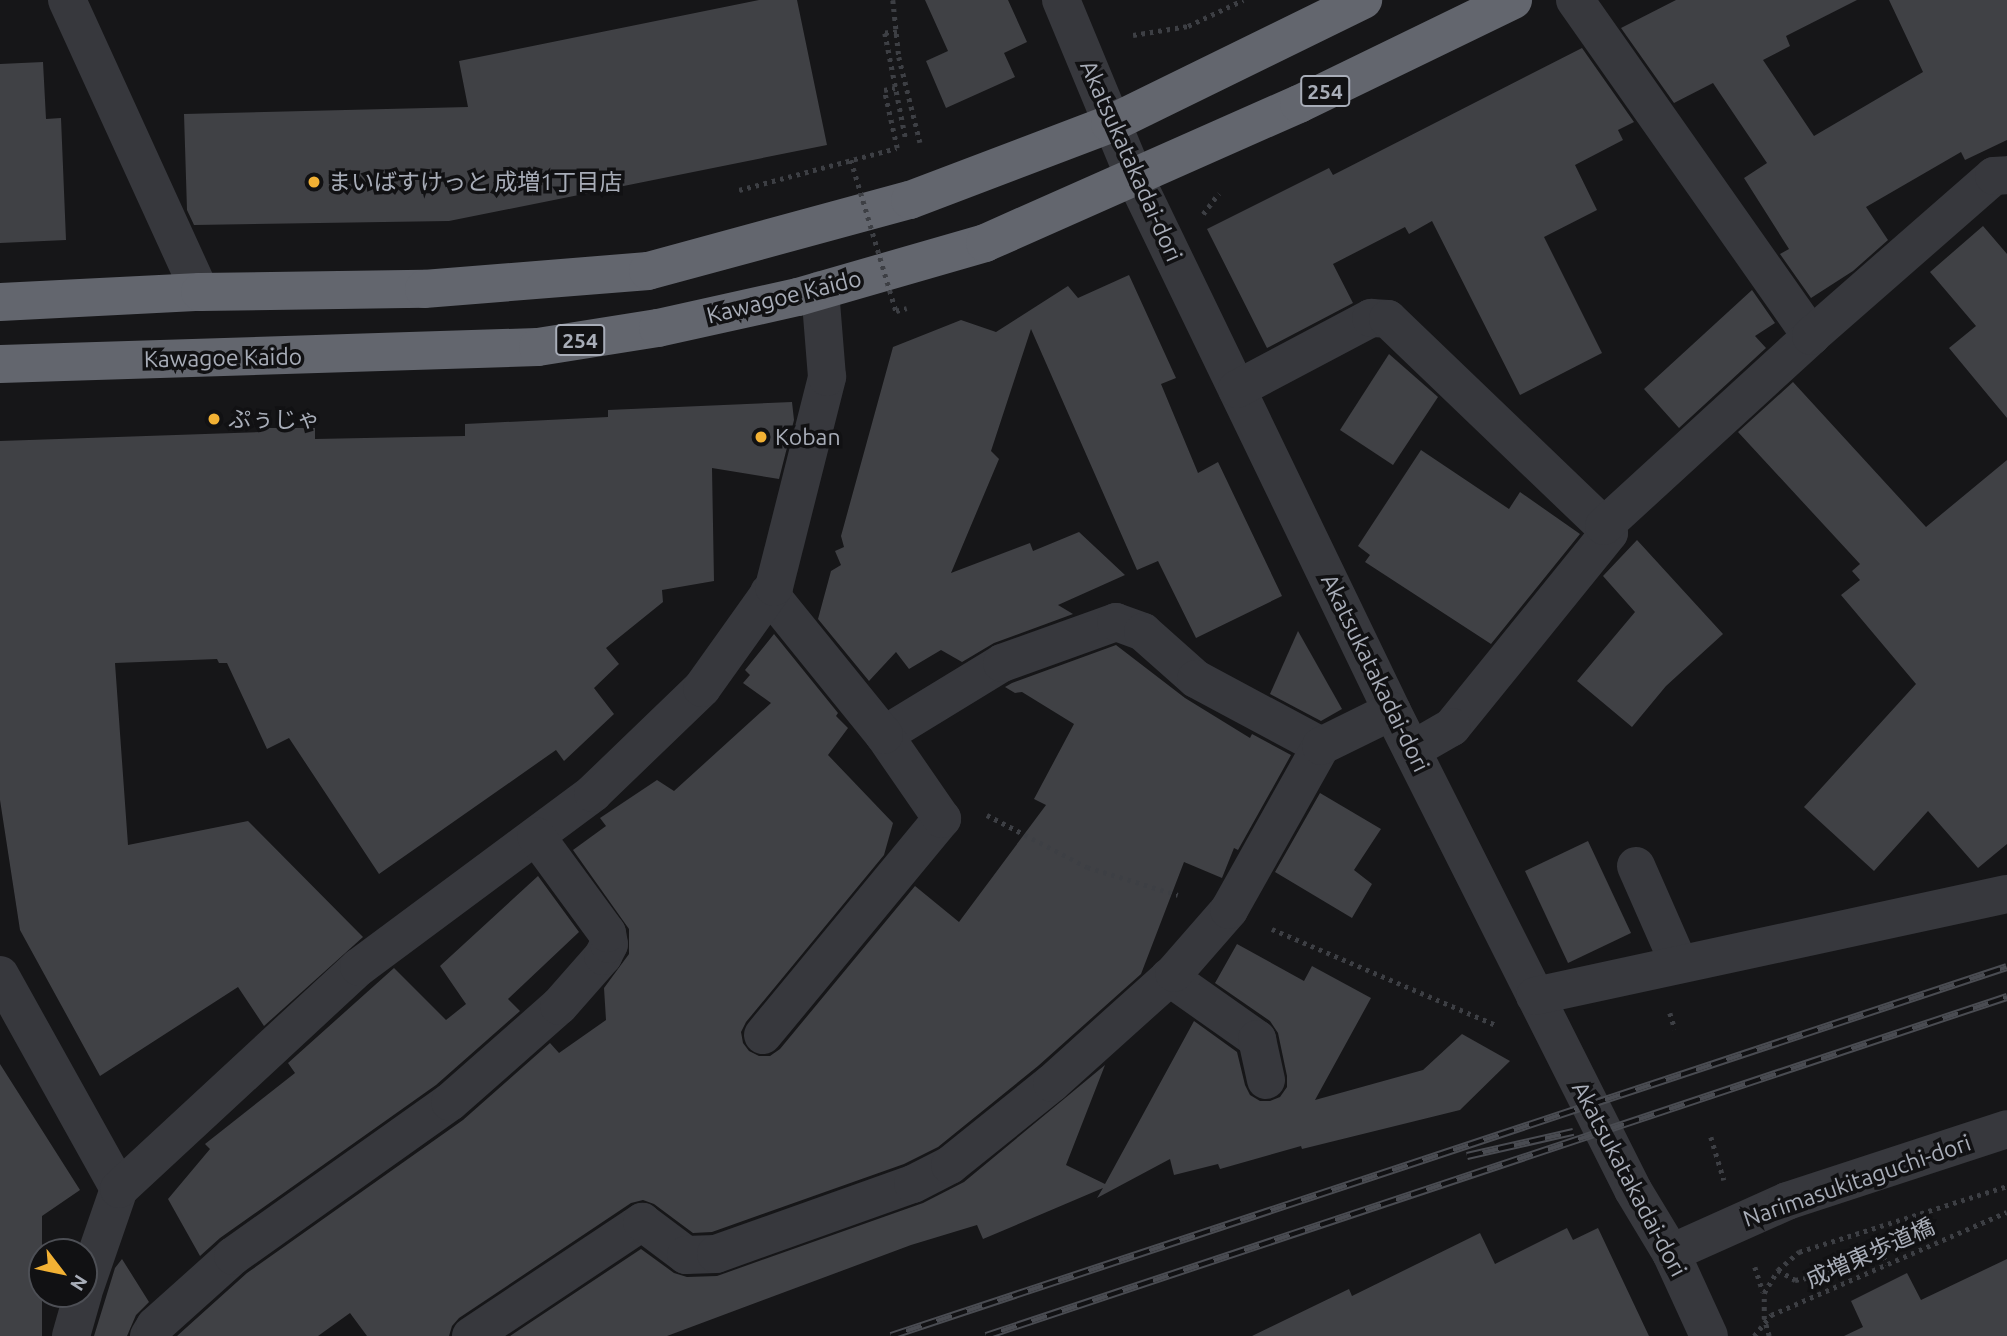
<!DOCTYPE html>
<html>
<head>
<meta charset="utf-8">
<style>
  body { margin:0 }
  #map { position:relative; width:2007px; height:1336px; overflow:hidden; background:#161618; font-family:Ubuntu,"Noto Sans JP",sans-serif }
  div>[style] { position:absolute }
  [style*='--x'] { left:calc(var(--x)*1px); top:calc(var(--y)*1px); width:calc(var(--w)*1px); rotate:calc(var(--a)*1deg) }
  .building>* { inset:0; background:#404145 }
  .path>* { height:4.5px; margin-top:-2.25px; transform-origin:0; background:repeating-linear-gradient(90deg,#3d3f44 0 3.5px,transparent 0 8.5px) }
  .minor>* { height:38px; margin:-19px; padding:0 19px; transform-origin:19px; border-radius:19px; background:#37383d }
  .highway>* { height:38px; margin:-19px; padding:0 19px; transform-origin:19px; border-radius:19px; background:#63666e }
  .rail>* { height:8px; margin-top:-4px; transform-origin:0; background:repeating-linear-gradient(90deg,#111113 0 16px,#4a4c52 0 32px); box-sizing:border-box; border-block:2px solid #4a4c52 }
  .path-bridge>* { height:4.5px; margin-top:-2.25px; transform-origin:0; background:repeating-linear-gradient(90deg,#3d3f44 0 3.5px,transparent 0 8.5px) }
  .dots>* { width:19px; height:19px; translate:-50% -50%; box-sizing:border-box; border:4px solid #111113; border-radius:50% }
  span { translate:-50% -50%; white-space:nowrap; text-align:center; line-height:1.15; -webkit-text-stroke:7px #111113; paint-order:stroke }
  .shield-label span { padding:2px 5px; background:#111113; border:2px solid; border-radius:5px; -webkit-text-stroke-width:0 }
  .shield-label { font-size:21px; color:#a8adb8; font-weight:700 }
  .street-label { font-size:23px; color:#a8adb8 }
  .poi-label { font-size:23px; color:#a8adb8 }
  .left { translate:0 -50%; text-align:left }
  .north { position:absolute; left:28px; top:1238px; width:70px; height:70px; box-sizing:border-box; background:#111113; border:2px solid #4d4f55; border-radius:50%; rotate:122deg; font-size:19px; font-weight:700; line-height:28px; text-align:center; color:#a8adb8 }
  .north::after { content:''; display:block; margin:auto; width:24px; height:32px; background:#f2b134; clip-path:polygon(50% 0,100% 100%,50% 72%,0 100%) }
</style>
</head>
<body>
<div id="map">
  <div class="building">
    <i style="clip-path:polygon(759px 0,797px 0,827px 145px,449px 221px,194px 225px,187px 210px,184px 114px,468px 107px,459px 61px)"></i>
    <i style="clip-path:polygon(925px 0,1008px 0,1027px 42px,1004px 53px,1015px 77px,946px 108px,926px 61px,948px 51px)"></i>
    <i style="clip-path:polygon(1676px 0,1857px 0,1786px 36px,1790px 46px,1763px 60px,1814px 136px,1923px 72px,1889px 0,2007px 0,2007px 140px,1965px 160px,1961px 152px,1866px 207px,1888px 240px,1853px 271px,1811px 298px,1780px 254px,1789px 249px,1744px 178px,1767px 163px,1713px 83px,1674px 103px,1621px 28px)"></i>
    <i style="clip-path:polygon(1582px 48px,1634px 122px,1618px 130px,1623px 140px,1575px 165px,1597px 210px,1544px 237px,1602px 353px,1520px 395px,1432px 221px,1409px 234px,1405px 227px,1333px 264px,1353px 303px,1267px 348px,1207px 229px,1329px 168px,1333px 175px)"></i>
    <i style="clip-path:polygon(43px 62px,46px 119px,61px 118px,66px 240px,0 243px,0 64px)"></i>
    <i style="clip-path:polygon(1983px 226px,2007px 254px,2007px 418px,1949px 348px,1976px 326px,1930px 272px)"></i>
    <i style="clip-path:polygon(1129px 275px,1176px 378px,1161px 384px,1198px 473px,1218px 462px,1282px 596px,1196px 638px,1158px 561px,1137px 570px,1031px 329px,991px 451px,999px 459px,951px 573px,1030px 543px,1033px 551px,1079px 532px,1125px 575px,1058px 605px,1073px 614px,994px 643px,962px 662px,941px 650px,909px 669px,896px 652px,869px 681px,818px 619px,831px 571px,841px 565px,835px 551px,844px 547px,841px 536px,893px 347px,961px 320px,996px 332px,1068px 286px,1078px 298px)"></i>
    <i style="clip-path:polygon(1752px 290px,1775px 323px,1755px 336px,1766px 348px,1679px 428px,1644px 389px)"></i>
    <i style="clip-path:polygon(1389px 354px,1438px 397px,1393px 465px,1340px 430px)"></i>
    <i style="clip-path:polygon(1793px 382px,1926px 527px,2007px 460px,2007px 844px,1978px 868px,1928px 811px,1874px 871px,1804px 807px,1916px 684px,1841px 595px,1860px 580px,1852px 571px,1860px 564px,1738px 432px)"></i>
    <i style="clip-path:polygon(792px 402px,794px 420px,779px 479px,712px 468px,714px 581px,662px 590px,663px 602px,606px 648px,619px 664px,594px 688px,614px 714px,564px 761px,556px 750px,379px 874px,289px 738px,267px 749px,227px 663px,219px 663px,217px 659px,115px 663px,128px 845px,248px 821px,363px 937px,264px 1026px,238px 987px,100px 1076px,20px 930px,0 800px,0 441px,261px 432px,261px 428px,315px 428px,315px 439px,465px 436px,465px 424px,608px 417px,608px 410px)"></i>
    <i style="clip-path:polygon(1421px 450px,1509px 509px,1520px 492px,1580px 534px,1491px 644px,1365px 562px,1370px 555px,1358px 546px)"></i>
    <i style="clip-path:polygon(1637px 540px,1723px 634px,1666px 686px,1632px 727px,1577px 681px,1635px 612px,1603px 576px)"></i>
    <i style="clip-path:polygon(1298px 631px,1342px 709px,1321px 721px,1270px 694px)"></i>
    <i style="clip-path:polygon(774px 634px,838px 713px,836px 716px,848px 728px,828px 755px,893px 823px,884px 855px,746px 1022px,741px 1032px,743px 1043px,749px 1051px,759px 1056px,770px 1056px,780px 1049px,915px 886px,959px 922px,1046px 805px,1034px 799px,1074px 724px,1022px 692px,1015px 693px,1005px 687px,1012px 683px,1116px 645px,1185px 698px,1250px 738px,1252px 734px,1291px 755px,1238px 850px,1234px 848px,1222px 878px,1184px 862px,1141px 974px,1038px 1066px,938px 1147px,904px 1164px,712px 1232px,693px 1233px,654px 1204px,643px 1200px,631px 1203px,459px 1318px,452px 1326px,449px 1336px,367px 1336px,350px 1313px,318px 1336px,177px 1336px,247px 1273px,463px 1120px,550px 1043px,559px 1053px,606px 1020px,604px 988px,629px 954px,629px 929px,573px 850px,606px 826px,600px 818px,657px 780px,674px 791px,771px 703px,743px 683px,750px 675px,745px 670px)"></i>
    <i style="clip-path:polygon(1320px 793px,1381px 829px,1354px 870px,1372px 884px,1352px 918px,1275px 872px)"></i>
    <i style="clip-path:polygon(1588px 841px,1631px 933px,1568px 963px,1525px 871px)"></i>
    <i style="clip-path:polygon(538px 876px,579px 932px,508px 999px,520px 1011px,436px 1085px,220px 1238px,200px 1256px,168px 1199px,210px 1149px,205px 1144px,295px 1073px,288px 1063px,394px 968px,446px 1020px,466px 1004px,440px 966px)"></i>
    <i style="clip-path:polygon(1237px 944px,1304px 981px,1312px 966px,1371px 998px,1315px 1100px,1423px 1070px,1462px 1034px,1510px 1061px,1460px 1110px,1302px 1149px,1301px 1146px,1220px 1169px,1218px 1164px,1174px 1175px,1170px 1159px,1097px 1198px,1103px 1188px,983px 1239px,977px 1225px,911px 1245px,667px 1336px,510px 1336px,641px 1249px,674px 1273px,687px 1277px,717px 1276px,923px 1203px,964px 1182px,1105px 1065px,1066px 1165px,1105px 1184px,1194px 1021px,1237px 1052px,1245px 1085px,1250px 1095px,1260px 1101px,1270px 1101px,1280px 1097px,1287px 1087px,1287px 1076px,1278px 1033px,1270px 1021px,1215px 983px)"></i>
    <i style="clip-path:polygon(0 1064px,80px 1190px,42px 1216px,42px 1336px,0 1336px)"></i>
    <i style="clip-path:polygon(1567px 1228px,1573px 1240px,1598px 1228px,1649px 1336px,1252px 1336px,1349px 1289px,1352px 1296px,1480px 1233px,1495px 1264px)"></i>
    <i style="clip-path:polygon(122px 1259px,149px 1302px,136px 1315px,127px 1336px,94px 1336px,115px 1268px)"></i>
    <i style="clip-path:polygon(2007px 1259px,2007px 1336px,1844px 1336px,1863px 1327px,1851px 1301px,1907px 1273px,1921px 1300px)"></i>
  </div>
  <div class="path">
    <i style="--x:893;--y:0;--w:57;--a:84"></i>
    <i style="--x:899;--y:57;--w:88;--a:76.1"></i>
    <i style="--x:897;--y:32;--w:12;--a:175"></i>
    <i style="--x:885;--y:33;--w:109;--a:78.9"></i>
    <i style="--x:1133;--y:35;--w:56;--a:-9.3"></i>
    <i style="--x:1188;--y:26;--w:61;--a:-25.3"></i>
    <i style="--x:739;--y:190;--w:163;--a:-14.9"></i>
    <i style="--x:897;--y:148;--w:59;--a:-102.6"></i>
    <i style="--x:884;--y:90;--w:11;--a:-10"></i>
    <i style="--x:1203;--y:214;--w:26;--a:-53"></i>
    <i style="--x:987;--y:815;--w:113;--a:27.5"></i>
    <i style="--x:1087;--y:867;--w:95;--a:17.1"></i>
    <i style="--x:1272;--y:929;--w:246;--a:23.2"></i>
    <i style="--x:1670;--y:1013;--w:17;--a:73"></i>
    <i style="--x:1711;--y:1137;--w:45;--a:73.2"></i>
    <i style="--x:1755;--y:1267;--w:26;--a:72"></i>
    <i style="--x:1778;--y:1270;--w:20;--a:30"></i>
    <i style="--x:1795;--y:1280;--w:17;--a:-10"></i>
    <i style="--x:1812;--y:1277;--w:74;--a:-22.4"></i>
    <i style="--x:1880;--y:1249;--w:17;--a:65"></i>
    <i style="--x:1769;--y:1336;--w:18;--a:-106"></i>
    <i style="--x:1764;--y:1319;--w:26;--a:-90"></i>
    <i style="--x:1764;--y:1293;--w:27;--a:-59"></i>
    <i style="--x:1778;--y:1270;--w:28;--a:-41"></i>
    <i style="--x:1799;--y:1252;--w:218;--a:-17.6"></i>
  </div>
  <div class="minor">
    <i style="--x:67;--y:0;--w:321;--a:65.5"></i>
    <i style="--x:1061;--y:0;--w:191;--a:67.5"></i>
    <i style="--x:1134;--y:176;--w:594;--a:64.25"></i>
    <i style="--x:1392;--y:711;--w:536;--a:63.29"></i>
    <i style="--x:1633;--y:1190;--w:74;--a:58.9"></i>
    <i style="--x:1671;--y:1253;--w:91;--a:65.4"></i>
    <i style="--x:1575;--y:0;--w:411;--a:54.9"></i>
    <i style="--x:1237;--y:389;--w:152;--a:-27.9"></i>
    <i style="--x:1371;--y:318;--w:17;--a:3"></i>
    <i style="--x:1388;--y:319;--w:305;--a:43.8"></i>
    <i style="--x:1608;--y:530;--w:3;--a:72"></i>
    <i style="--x:1609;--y:533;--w:250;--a:129"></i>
    <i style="--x:1452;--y:727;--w:46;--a:150.1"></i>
    <i style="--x:1604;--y:526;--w:281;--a:-42.5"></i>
    <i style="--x:1811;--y:336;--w:243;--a:-41.2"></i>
    <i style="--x:1994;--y:176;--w:13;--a:-4"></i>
    <i style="--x:884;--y:735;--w:138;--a:-31.4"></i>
    <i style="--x:1002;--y:663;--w:121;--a:-19.8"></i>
    <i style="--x:1116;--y:622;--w:29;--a:20"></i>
    <i style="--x:1143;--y:632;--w:71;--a:41.6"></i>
    <i style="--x:1196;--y:679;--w:142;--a:28.2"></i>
    <i style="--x:1636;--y:866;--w:107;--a:66.3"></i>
    <i style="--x:0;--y:975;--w:245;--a:60.9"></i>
    <i style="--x:1169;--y:977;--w:108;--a:35.2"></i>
    <i style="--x:1257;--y:1039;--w:42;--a:77.6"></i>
    <i style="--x:1535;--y:996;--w:483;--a:-12.2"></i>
    <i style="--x:763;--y:1035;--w:281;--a:-50.4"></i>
    <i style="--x:942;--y:819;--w:102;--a:-124.6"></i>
    <i style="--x:884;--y:735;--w:183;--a:-129"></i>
    <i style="--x:1671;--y:1253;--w:127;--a:-24.1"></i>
    <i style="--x:1787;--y:1201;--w:231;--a:-18.1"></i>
    <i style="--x:84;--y:1290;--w:107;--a:-70.9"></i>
    <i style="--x:119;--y:1189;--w:327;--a:-42.8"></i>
    <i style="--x:359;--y:967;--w:292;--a:-36.6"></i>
    <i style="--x:593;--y:793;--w:151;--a:-43.9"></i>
    <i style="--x:702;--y:688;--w:124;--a:-54.5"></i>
    <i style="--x:774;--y:587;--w:217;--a:-75.8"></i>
    <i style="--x:827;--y:377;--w:87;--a:-94.6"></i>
    <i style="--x:71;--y:1336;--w:44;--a:-74.1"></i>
    <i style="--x:149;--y:1336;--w:12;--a:-59"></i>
    <i style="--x:155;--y:1326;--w:105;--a:-41.9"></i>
    <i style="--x:233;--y:1256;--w:266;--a:-35.4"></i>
    <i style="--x:450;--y:1102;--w:145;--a:-41.4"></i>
    <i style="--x:559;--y:1006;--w:67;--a:-48.7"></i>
    <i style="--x:603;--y:956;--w:13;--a:-63"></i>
    <i style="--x:609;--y:944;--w:11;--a:-100"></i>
    <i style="--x:607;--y:933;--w:120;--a:-126.2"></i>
    <i style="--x:471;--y:1336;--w:206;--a:-33.7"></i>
    <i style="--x:642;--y:1222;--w:55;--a:36.9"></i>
    <i style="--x:686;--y:1255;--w:30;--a:-2"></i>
    <i style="--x:716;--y:1254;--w:209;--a:-19.6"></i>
    <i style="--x:913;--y:1184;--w:42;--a:-27.2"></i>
    <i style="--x:950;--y:1165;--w:131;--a:-38.8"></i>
    <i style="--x:1052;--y:1083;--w:164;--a:-42"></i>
    <i style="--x:1174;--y:973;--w:84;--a:-48.9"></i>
    <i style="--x:1229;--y:910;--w:188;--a:-60.7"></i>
    <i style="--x:1321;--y:746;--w:79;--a:-26.2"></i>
  </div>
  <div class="highway">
    <i style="--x:0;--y:302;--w:200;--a:-2.9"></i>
    <i style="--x:200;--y:292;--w:224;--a:-0.8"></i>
    <i style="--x:424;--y:289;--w:225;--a:-4.6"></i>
    <i style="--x:648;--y:271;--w:271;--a:-15.2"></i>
    <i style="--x:910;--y:200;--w:214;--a:-20.8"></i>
    <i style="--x:1110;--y:124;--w:282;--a:-26.1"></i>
    <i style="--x:0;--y:364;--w:538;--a:-1.81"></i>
    <i style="--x:538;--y:347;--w:121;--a:-9"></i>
    <i style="--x:658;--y:328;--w:143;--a:-12.5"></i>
    <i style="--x:798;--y:297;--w:195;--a:-16.1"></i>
    <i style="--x:985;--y:243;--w:343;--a:-23.9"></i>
    <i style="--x:1299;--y:104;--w:238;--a:-25.9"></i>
  </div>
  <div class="rail">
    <i style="--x:1467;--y:1156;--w:109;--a:-12.8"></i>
    <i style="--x:891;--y:1336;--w:1175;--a:-18.3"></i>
    <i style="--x:986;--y:1336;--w:1076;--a:-18.37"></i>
  </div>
  <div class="path-bridge">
    <i style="--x:851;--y:160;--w:158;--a:73.4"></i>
    <i style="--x:896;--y:311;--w:11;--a:-15"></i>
    <i style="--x:1754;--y:1336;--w:27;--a:-51"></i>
    <i style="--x:1771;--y:1315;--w:257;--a:-23.6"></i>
  </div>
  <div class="dots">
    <i style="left:314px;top:182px;background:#f2b134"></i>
    <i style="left:214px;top:419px;background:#f2b134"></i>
    <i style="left:761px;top:437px;background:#f2b134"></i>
  </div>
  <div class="shield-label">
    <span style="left:1325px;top:91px">254</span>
    <span style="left:580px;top:340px">254</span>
  </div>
  <div class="street-label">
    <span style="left:1131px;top:161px;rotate:66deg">Akatsukatakadai-dori</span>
    <span style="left:784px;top:297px;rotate:-14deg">Kawagoe Kaido</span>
    <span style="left:223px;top:358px;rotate:-1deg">Kawagoe Kaido</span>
    <span style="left:1375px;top:673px;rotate:64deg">Akatsukatakadai-dori</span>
    <span style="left:1629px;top:1179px;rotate:62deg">Akatsukatakadai-dori</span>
    <span style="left:1857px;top:1181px;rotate:-19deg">Narimasukitaguchi-dori</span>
    <span style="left:1870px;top:1253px;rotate:-24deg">成増東歩道橋</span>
  </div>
  <div class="poi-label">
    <span class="left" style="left:328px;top:182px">まいばすけっと 成増1丁目店</span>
    <span class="left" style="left:228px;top:419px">ぷぅじゃ</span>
    <span class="left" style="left:775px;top:437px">Koban</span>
  </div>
  <div class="north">N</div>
</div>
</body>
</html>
